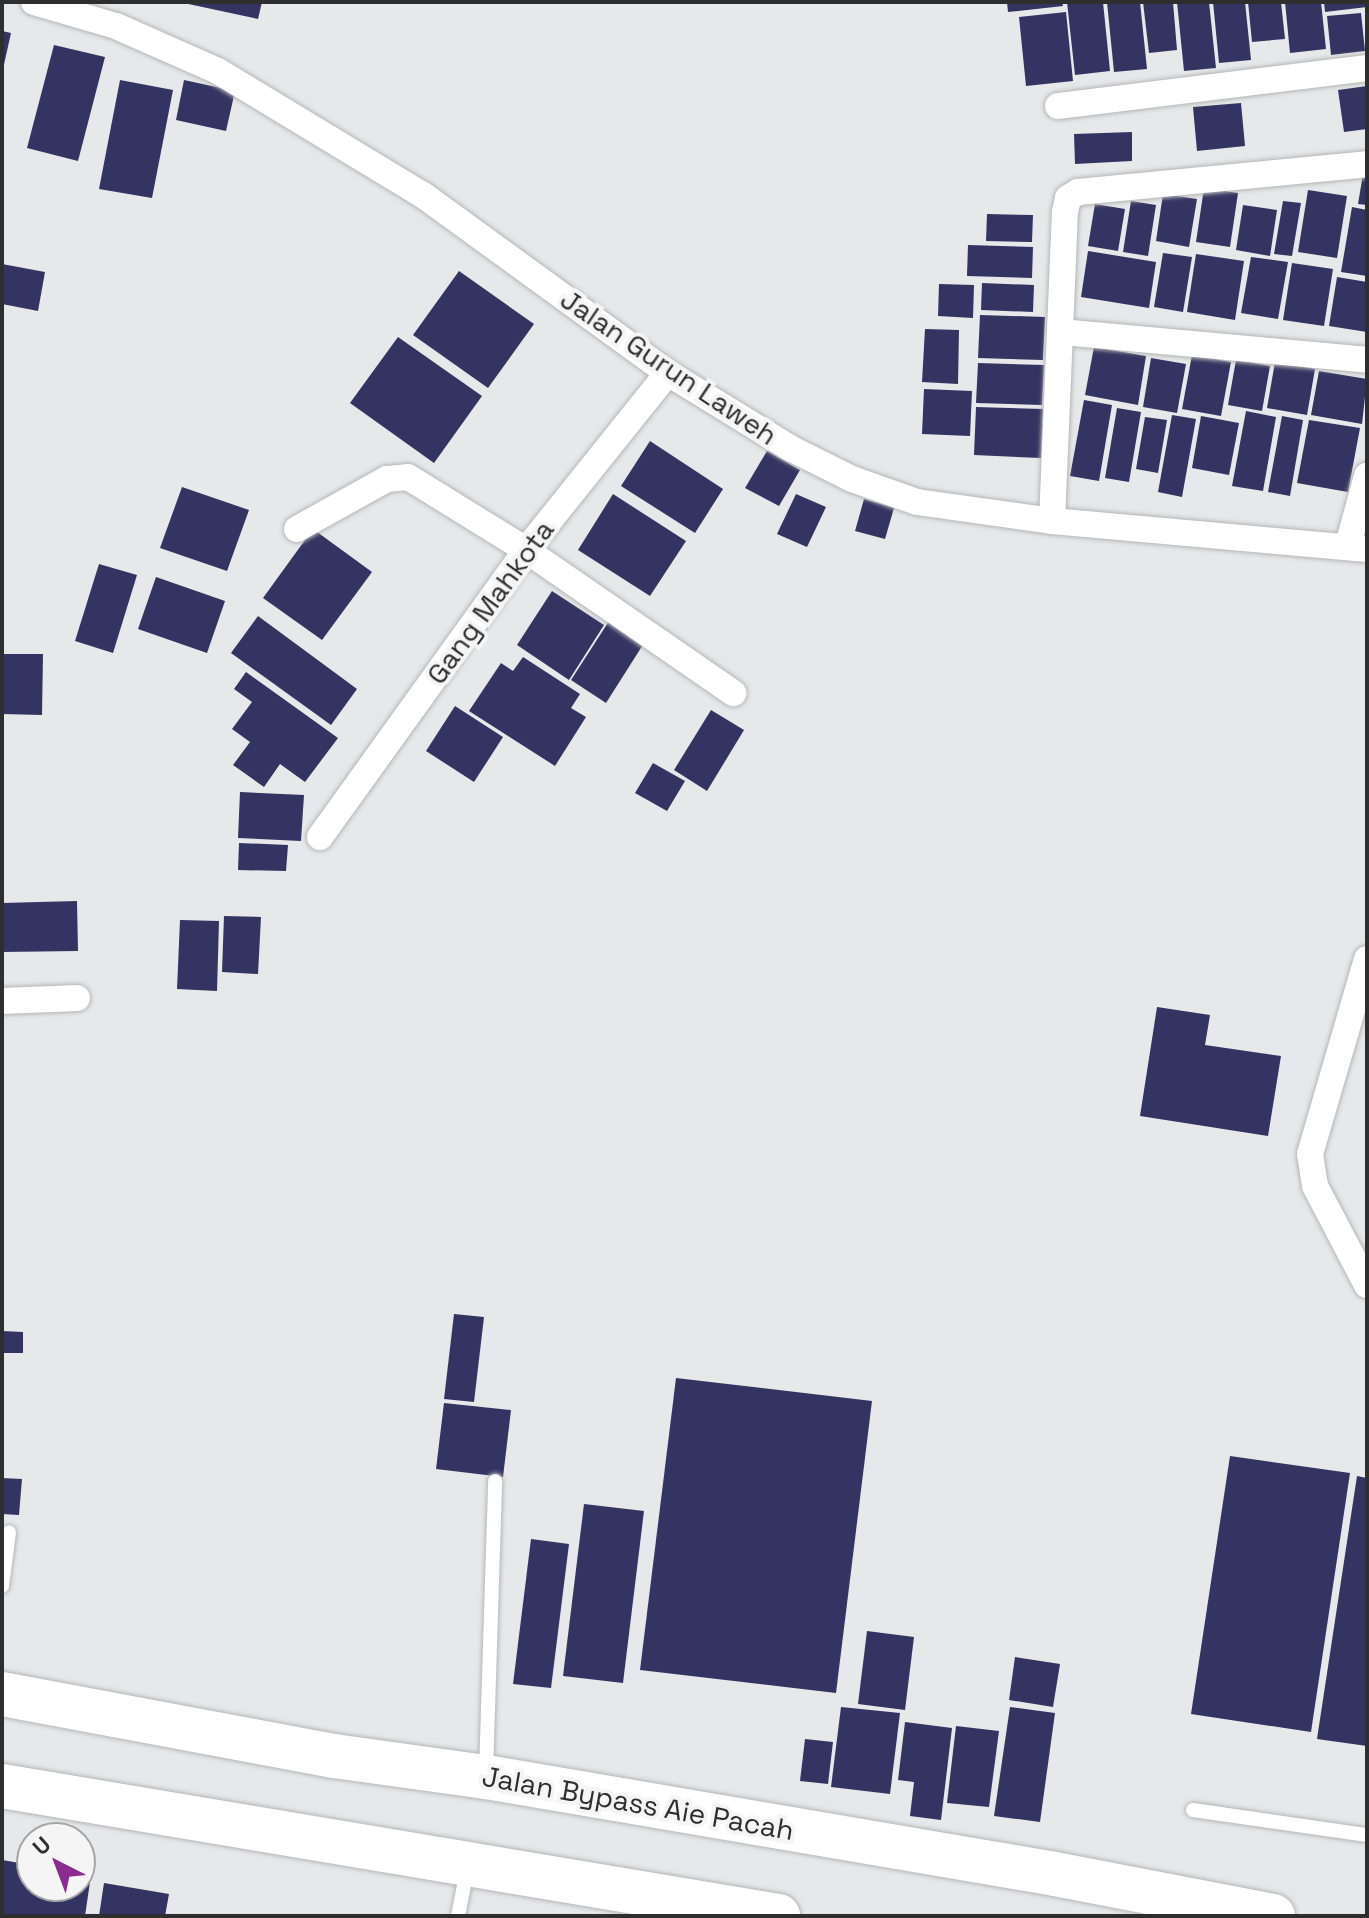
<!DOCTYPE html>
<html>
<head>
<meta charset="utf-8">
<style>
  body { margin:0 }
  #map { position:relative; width:1369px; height:1918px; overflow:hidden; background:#e7e8e9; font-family:"Space Grotesk",sans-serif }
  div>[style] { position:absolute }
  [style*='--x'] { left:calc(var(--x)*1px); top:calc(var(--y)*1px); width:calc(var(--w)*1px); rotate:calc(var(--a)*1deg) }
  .building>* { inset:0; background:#333461 }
  .roads { filter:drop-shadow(0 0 2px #b6b6b7) drop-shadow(0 0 2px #b6b6b7) }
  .lane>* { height:14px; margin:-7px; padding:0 7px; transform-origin:7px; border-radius:7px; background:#fff }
  .street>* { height:26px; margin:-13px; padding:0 13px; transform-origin:13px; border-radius:13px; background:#fff }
  .highway>* { height:44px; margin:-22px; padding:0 22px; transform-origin:22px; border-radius:22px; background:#fff }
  span { translate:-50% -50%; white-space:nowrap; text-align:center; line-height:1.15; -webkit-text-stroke:8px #f5f5f6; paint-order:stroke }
  .street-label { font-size:28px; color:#2e2e2e }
  .frame { position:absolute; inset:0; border:4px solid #2e2e2e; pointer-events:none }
  .north { position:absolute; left:16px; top:1822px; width:80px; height:80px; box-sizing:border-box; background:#f5f5f6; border:2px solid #a5a5a6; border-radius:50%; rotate:318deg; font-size:22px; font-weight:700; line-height:32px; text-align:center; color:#2e2e2e }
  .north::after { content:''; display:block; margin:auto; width:28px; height:36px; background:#8e2b93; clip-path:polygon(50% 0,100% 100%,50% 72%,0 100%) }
</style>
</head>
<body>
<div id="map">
  <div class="building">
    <i style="clip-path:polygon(179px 2px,262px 2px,258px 19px)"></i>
    <i style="clip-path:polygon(1007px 2px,1062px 2px,1063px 6px,1008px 12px)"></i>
    <i style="clip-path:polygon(1067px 2px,1103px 2px,1110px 71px,1075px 75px)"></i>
    <i style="clip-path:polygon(1107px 2px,1140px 2px,1147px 69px,1114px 72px)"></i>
    <i style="clip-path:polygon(1143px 2px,1173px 2px,1177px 50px,1149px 53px)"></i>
    <i style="clip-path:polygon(1177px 2px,1209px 2px,1216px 68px,1184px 71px)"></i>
    <i style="clip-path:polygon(1213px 2px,1245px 2px,1251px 60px,1219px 63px)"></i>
    <i style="clip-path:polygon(1248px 2px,1281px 2px,1285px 39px,1252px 42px)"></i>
    <i style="clip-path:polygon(1285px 2px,1321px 2px,1326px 49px,1290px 53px)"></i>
    <i style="clip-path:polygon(1324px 2px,1367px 2px,1367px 7px,1325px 12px)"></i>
    <i style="clip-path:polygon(1066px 12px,1073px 81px,1026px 86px,1019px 17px)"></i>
    <i style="clip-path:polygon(1361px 13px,1365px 51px,1331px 55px,1327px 16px)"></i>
    <i style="clip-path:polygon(2px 31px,11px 33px,3px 69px,2px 69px)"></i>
    <i style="clip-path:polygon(54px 45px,105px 57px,78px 161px,27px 148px)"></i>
    <i style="clip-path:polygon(120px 80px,173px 90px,152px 198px,99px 189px)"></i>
    <i style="clip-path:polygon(184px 80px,235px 91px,226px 131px,176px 120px)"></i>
    <i style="clip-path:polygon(1367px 86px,1367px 129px,1344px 132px,1338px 90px)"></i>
    <i style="clip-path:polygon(1241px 103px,1245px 146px,1197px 151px,1193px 107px)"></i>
    <i style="clip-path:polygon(1132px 132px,1132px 161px,1075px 164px,1074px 134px)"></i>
    <i style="clip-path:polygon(1364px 168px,1367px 168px,1367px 205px,1358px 204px)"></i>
    <i style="clip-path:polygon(1204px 188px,1238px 193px,1230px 247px,1196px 242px)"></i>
    <i style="clip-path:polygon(1308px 190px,1347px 196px,1337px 258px,1298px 252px)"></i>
    <i style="clip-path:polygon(1163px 194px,1197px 199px,1189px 247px,1156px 241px)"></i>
    <i style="clip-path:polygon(1131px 201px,1156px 205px,1148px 256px,1123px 252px)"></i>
    <i style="clip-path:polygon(1283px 201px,1301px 203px,1292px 256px,1274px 254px)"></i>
    <i style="clip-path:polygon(1095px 204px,1125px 209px,1118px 251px,1088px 246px)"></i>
    <i style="clip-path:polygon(1243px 205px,1277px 210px,1270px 256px,1236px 250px)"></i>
    <i style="clip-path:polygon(1352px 207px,1367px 210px,1367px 276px,1341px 272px)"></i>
    <i style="clip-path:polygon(987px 214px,1033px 215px,1032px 242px,986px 241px)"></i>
    <i style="clip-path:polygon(968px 245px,1033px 247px,1032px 278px,967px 276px)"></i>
    <i style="clip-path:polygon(1088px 251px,1156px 262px,1149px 308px,1081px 297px)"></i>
    <i style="clip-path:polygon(1163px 253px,1192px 257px,1183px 312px,1154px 307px)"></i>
    <i style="clip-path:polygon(1196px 254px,1244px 261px,1235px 320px,1187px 312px)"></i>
    <i style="clip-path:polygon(1251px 257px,1288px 262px,1278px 319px,1241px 313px)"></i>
    <i style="clip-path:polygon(1292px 263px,1333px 269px,1324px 326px,1283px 320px)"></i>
    <i style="clip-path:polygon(2px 264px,45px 272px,38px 311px,2px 304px)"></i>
    <i style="clip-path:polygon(459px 271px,534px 324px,488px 388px,413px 335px)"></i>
    <i style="clip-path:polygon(1337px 277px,1367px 282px,1367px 332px,1329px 326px)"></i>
    <i style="clip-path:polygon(982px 283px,1034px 285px,1033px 312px,981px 310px)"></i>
    <i style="clip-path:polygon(939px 284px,974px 285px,973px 318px,938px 316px)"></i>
    <i style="clip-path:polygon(980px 315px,1045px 317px,1043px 360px,978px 358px)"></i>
    <i style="clip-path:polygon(925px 329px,959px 330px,958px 384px,922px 382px)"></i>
    <i style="clip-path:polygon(398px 337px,482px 396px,434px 463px,350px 403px)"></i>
    <i style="clip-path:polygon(1094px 347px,1146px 356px,1138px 405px,1085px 395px)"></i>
    <i style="clip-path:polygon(1192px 355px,1231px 362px,1221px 416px,1182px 409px)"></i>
    <i style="clip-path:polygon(1151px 358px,1186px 364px,1177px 413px,1143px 407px)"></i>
    <i style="clip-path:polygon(1236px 360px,1270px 366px,1262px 411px,1228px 405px)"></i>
    <i style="clip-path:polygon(1275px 362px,1315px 369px,1307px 415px,1267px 408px)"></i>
    <i style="clip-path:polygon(978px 363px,1044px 365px,1042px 405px,976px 403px)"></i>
    <i style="clip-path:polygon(1319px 371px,1367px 379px,1362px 424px,1311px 415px)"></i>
    <i style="clip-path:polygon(924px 389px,972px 391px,970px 436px,922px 434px)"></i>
    <i style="clip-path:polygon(1084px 400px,1112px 405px,1099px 481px,1070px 476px)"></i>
    <i style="clip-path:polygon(976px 407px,1043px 409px,1041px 458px,974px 455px)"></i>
    <i style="clip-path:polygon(1117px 408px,1141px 412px,1129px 482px,1105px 478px)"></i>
    <i style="clip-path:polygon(1246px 411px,1276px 417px,1263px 491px,1232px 486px)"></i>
    <i style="clip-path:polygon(1172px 415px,1196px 419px,1182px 497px,1158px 492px)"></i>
    <i style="clip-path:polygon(1201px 416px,1239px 423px,1229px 475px,1192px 468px)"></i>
    <i style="clip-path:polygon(1282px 416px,1303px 420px,1290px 496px,1268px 492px)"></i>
    <i style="clip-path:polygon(1145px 417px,1167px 420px,1158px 473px,1136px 469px)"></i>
    <i style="clip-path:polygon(1309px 420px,1360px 428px,1348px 492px,1297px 483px)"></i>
    <i style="clip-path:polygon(650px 441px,723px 489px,695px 533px,621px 486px)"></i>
    <i style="clip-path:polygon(767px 451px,800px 470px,779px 506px,745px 488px)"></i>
    <i style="clip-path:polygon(182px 487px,249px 510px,227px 571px,160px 548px)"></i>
    <i style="clip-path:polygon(613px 494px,686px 541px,650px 596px,578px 550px)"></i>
    <i style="clip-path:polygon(796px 494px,826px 507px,807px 547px,777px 534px)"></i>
    <i style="clip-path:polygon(864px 499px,894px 508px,885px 539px,855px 531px)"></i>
    <i style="clip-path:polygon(313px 529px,372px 572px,322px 640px,263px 598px)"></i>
    <i style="clip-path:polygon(99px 564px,137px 575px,113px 653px,75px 641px)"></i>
    <i style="clip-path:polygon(156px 577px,225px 601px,207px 653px,138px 629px)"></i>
    <i style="clip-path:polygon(552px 591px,604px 625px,569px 680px,517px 645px)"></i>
    <i style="clip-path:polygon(258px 616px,357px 689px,331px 725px,231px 653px)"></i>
    <i style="clip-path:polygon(611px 618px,646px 640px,606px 703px,571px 680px)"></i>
    <i style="clip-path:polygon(2px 654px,43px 654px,42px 715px,2px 714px)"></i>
    <i style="clip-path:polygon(523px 657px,580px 694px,571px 708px,586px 717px,555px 766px,469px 711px,501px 663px,513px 671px)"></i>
    <i style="clip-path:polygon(246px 672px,338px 738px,305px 782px,280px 764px,264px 787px,233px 765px,250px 742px,232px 729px,252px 702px,234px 689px)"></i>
    <i style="clip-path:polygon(455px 706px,503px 737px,474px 782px,426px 751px)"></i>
    <i style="clip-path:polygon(711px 710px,744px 730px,707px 791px,674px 770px)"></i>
    <i style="clip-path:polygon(653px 763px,685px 781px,667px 811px,635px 793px)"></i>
    <i style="clip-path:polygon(240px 792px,304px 795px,301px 841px,238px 838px)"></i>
    <i style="clip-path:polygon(239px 843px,288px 845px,286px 871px,238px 870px)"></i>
    <i style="clip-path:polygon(77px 901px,78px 951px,2px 952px,2px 903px)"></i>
    <i style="clip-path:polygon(224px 916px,261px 917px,258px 974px,222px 972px)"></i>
    <i style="clip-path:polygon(180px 920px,219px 921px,217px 991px,177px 989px)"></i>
    <i style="clip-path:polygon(1157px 1007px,1210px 1015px,1205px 1045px,1281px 1056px,1268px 1136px,1140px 1116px)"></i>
    <i style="clip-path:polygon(454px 1314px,484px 1317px,474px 1402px,444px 1399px)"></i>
    <i style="clip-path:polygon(2px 1331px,23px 1332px,23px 1353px,2px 1353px)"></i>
    <i style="clip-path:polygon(676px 1378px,872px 1401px,836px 1693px,640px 1670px)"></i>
    <i style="clip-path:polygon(444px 1403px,511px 1410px,503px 1477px,436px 1469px)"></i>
    <i style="clip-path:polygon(1230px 1456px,1350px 1473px,1311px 1732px,1191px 1714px)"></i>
    <i style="clip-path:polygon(1357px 1476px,1367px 1478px,1367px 1746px,1317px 1739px)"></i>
    <i style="clip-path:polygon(2px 1478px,22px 1479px,19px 1515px,2px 1514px)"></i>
    <i style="clip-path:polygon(584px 1504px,644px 1511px,623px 1683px,563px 1676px)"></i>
    <i style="clip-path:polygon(531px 1539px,569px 1544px,551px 1688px,513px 1684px)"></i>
    <i style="clip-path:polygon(867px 1631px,914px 1637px,905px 1710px,858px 1704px)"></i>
    <i style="clip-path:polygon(1015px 1657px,1060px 1664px,1053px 1707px,1009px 1700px)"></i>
    <i style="clip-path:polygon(841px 1707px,900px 1713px,890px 1794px,831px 1787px)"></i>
    <i style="clip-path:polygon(1010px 1707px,1055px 1713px,1040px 1822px,994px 1816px)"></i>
    <i style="clip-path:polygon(905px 1722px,952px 1728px,941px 1820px,910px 1816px,914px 1782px,898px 1780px)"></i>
    <i style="clip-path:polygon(956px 1726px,999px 1731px,989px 1807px,947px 1803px)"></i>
    <i style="clip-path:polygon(805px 1739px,833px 1742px,828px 1784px,800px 1781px)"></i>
    <i style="clip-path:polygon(2px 1860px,32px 1865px,32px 1886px,80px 1886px,80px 1873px,91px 1875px,85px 1916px,2px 1916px)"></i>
    <i style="clip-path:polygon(104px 1883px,169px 1894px,165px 1916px,99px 1916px)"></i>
  </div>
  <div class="roads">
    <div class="lane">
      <i style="--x:2;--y:1586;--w:54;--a:-82.6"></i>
      <i style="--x:486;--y:1773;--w:292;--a:-88.2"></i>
      <i style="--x:1193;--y:1810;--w:176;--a:8.2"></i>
      <i style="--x:458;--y:1916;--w:47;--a:-78.9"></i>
    </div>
    <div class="street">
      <i style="--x:34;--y:2;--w:85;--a:16.3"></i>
      <i style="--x:116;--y:26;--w:111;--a:23.8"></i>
      <i style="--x:218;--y:71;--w:240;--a:31.2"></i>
      <i style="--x:423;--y:195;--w:303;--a:36"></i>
      <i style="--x:668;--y:373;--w:143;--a:31.6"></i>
      <i style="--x:790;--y:448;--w:69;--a:26.6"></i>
      <i style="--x:852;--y:479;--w:69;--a:19.5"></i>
      <i style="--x:917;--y:502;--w:136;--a:8"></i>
      <i style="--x:1052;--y:521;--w:316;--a:5.1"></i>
      <i style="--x:1058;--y:106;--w:311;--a:-7"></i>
      <i style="--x:1062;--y:332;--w:306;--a:5.2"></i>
      <i style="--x:1052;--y:521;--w:309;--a:-87.6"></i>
      <i style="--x:1065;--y:212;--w:14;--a:-78"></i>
      <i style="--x:1068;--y:198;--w:12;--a:-31"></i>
      <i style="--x:1078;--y:192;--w:290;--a:-5.5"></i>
      <i style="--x:297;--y:529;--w:103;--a:-29.1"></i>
      <i style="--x:387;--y:479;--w:21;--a:-5"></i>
      <i style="--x:408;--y:477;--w:139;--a:31.7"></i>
      <i style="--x:526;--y:550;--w:252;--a:34.6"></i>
      <i style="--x:1348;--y:545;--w:72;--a:-74.6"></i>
      <i style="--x:320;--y:837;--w:353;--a:-54.3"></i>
      <i style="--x:526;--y:550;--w:227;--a:-51.3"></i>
      <i style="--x:1367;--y:959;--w:203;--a:106.3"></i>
      <i style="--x:1310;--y:1154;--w:32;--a:81"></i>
      <i style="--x:1315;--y:1186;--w:112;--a:62.3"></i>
      <i style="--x:2;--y:1001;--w:75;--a:-2.3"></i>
    </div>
    <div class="highway">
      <i style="--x:2;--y:1694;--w:338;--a:10.6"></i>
      <i style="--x:334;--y:1756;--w:153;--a:7.9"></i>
      <i style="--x:486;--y:1777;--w:577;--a:9.67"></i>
      <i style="--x:1055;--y:1874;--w:222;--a:10.9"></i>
      <i style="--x:2;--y:1786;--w:787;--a:9.51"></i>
    </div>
  </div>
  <div class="street-label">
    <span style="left:669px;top:367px;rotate:34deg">Jalan Gurun Laweh</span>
    <span style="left:490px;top:602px;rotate:-54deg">Gang Mahkota</span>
    <span style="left:638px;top:1803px;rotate:10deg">Jalan Bypass Aie Pacah</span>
  </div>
  <div class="frame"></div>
  <div class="north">U</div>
</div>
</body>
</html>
